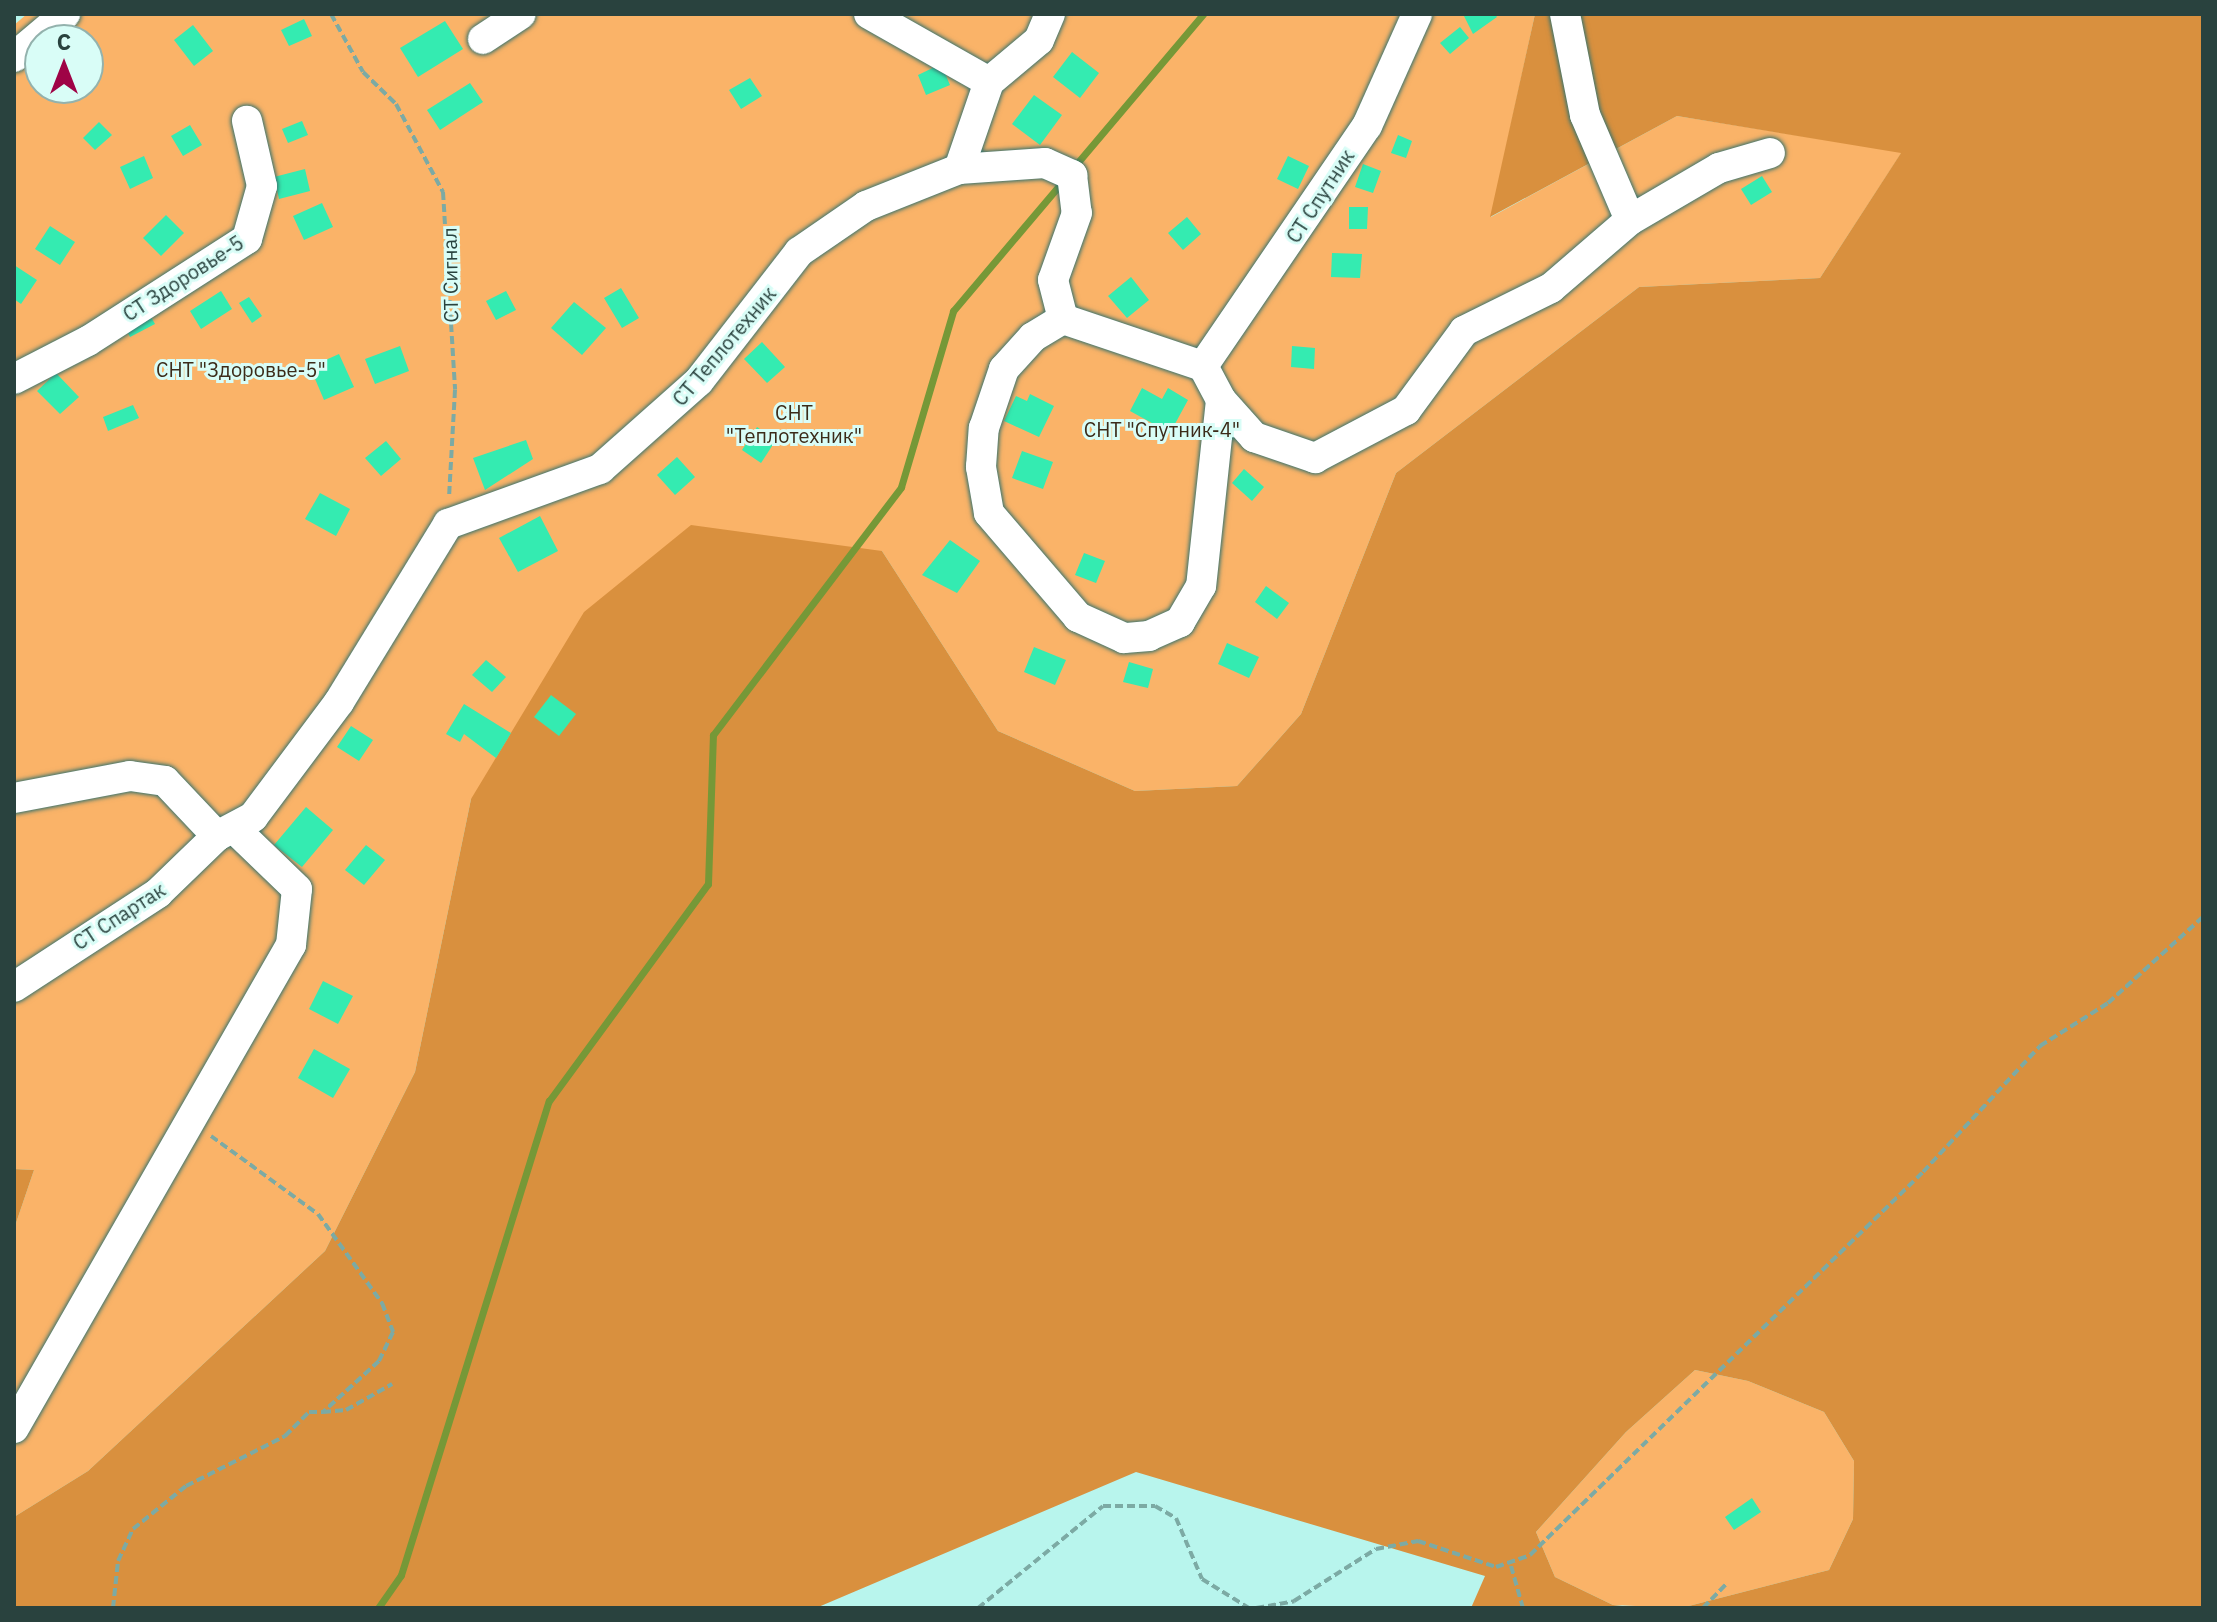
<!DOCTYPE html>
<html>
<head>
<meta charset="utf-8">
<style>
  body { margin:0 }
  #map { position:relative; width:2217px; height:1622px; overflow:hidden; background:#b8f5ed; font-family:"IBM Plex Sans",sans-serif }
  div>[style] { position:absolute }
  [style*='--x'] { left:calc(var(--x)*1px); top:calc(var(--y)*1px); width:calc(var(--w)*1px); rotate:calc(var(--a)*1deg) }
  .green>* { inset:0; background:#fab368 }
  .forest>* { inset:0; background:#d9903e }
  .stream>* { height:7px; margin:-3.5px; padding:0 3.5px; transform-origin:3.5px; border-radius:3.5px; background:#769837 }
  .building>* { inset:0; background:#34ebb1 }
  .path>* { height:4px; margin-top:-2px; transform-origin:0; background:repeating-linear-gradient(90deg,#7caaa4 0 8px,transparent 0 12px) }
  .roads { filter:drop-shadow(0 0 2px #39736d) drop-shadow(0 0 2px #39736d) }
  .minor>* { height:30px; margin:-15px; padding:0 15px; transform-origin:15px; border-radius:15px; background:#fff }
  span { translate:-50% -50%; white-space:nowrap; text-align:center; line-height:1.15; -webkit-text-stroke:6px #d9fdf7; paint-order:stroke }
  .street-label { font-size:20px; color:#29423e }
  .park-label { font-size:20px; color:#3c2b19 }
  .frame { position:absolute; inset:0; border:16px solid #29423e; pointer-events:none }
  .north { position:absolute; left:24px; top:24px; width:80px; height:80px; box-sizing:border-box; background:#d9fdf7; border:2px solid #93b2ad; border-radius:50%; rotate:0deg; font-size:22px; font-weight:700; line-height:32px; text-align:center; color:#29423e }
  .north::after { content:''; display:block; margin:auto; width:28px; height:36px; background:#9f0346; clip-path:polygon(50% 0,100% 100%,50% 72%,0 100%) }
</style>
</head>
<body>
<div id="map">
  <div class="green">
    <i style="clip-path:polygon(evenodd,27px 14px,1535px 14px,1491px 217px,1677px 116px,1902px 152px,1820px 278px,1639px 287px,1396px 473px,1301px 714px,1237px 786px,1135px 791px,998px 731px,882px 551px,471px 799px,415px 1072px,325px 1251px,88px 1471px,14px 1517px,14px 1229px,34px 1170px,14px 1169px,14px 25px,27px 14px,40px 40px,88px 40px,88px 88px,40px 88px,40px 40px)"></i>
    <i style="clip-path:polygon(1695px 1370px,1748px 1381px,1824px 1412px,1854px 1461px,1853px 1519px,1829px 1570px,1681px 1608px,1613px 1605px,1555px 1577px,1536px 1532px,1626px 1432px)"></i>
  </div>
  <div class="forest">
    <i style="clip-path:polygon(1535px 14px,2203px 14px,2203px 1608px,1681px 1608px,1829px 1570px,1853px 1519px,1854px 1461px,1824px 1412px,1748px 1381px,1695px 1370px,1626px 1432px,1536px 1532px,1555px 1577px,1613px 1605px,1641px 1608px,1471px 1608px,1485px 1576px,1136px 1472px,816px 1608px,14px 1608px,14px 1517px,88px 1471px,325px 1251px,415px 1072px,471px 799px,584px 612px,691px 525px,882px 551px,998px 731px,1135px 791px,1237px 786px,1301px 714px,1396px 473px,1639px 287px,1820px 278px,1901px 153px,1677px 116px,1490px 217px)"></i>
    <i style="clip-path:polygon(14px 1169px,34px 1170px,14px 1229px)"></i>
  </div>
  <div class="stream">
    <i style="--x:1073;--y:168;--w:202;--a:-49.8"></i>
    <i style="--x:378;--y:1608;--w:40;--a:-55.1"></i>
    <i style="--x:401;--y:1575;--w:497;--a:-72.7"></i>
    <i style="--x:549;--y:1101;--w:269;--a:-53.8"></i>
    <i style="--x:708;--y:884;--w:149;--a:-88.1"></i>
    <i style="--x:713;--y:735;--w:311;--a:-52.8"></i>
    <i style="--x:901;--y:487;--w:184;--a:-73.5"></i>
    <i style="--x:953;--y:311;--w:170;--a:-49.8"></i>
  </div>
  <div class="building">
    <i style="clip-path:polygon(1463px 14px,1495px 14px,1497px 17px,1473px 34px)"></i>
    <i style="clip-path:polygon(304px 19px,312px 36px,289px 46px,281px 30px)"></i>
    <i style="clip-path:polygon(445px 21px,463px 49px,418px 77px,400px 48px)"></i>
    <i style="clip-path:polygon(193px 25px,213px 51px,194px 66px,174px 40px)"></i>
    <i style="clip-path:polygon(1460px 27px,1469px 38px,1450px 54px,1440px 43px)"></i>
    <i style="clip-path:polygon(1072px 52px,1099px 73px,1080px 98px,1053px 77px)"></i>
    <i style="clip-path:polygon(941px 64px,950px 85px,926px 95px,918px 75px)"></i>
    <i style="clip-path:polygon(750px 78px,762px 96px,741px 109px,729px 90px)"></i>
    <i style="clip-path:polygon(470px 83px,483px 102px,440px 130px,427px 110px)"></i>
    <i style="clip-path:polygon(60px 88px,84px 88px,71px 100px)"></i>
    <i style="clip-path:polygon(1034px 95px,1062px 115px,1040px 145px,1012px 124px)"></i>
    <i style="clip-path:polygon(302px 121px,308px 135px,288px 143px,282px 129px)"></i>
    <i style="clip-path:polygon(99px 122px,112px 135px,95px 150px,83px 138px)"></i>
    <i style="clip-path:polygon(190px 125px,202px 145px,183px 156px,171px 136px)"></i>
    <i style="clip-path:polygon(1398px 135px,1412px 141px,1406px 158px,1391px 153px)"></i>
    <i style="clip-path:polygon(144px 156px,153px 178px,130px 189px,120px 167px)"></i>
    <i style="clip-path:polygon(1288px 156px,1309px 166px,1298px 189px,1277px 179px)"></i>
    <i style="clip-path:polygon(1363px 164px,1381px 171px,1373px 193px,1355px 187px)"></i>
    <i style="clip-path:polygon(305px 169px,310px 191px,279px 199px,274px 177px)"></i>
    <i style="clip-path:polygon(1762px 176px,1772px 192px,1751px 205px,1741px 189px)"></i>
    <i style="clip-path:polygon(322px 203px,333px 227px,304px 240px,293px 216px)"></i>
    <i style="clip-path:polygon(1349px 207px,1368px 207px,1367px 229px,1349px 229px)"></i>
    <i style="clip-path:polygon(166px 215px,184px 233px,161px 256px,143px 238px)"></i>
    <i style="clip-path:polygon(1187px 217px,1201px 234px,1183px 250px,1168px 233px)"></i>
    <i style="clip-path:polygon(50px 226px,75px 242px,60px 265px,35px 249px)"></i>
    <i style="clip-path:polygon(1332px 253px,1362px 254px,1360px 278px,1331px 277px)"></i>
    <i style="clip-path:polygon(14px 265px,37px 280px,21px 304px,14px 299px)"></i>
    <i style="clip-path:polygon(1131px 277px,1149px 300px,1127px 318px,1108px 296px)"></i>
    <i style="clip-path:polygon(621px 288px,639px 318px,622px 328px,604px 298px)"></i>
    <i style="clip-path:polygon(221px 291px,232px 309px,201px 329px,190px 311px)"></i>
    <i style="clip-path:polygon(506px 291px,516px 310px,496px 320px,486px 301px)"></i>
    <i style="clip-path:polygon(249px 297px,262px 316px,252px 323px,239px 303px)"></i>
    <i style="clip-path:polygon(574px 302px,606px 328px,582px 355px,551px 328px)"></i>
    <i style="clip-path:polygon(147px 310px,155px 324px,130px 337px,123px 323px)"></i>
    <i style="clip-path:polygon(762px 342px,785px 367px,767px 383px,744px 359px)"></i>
    <i style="clip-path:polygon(400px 346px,409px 371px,375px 384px,365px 359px)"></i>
    <i style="clip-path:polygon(1292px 346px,1315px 348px,1314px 369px,1291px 367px)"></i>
    <i style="clip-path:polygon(339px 354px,354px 387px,324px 400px,310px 367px)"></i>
    <i style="clip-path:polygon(56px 373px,79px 397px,60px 414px,37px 391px)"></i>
    <i style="clip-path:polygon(1142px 388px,1162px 399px,1168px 388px,1188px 400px,1170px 433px,1130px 411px)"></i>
    <i style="clip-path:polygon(1030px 394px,1054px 406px,1039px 437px,1004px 421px,1016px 396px,1027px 401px)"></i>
    <i style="clip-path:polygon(133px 405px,139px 418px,108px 431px,103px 417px)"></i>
    <i style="clip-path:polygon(757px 427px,776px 440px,761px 463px,742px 450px)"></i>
    <i style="clip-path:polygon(526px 440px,533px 459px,485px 490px,473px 458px)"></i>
    <i style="clip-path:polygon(386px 441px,401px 459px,381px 476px,365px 458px)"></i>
    <i style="clip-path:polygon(1022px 451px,1053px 462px,1043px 489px,1012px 478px)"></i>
    <i style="clip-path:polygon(677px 457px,695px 477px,675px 495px,657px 475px)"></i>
    <i style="clip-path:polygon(1244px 469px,1264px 487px,1252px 501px,1232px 483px)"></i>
    <i style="clip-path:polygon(320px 493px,350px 509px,336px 536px,305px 519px)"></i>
    <i style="clip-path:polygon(540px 516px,558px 551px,518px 572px,499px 538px)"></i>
    <i style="clip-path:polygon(950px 540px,980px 561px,957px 593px,922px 575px)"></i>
    <i style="clip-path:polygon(1084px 553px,1105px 561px,1096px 583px,1075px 575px)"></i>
    <i style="clip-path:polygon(1266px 586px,1289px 603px,1277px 619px,1255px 602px)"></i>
    <i style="clip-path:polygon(1227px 643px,1259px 657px,1249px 678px,1218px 664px)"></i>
    <i style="clip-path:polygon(1034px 647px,1066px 660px,1055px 685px,1024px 672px)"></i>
    <i style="clip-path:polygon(486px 660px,506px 677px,492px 692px,472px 675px)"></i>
    <i style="clip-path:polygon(1129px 662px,1153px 669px,1148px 688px,1123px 682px)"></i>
    <i style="clip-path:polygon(551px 695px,576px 714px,559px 736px,534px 717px)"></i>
    <i style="clip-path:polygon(464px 704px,511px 733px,496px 758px,464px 734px,460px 742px,446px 734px)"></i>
    <i style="clip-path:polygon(351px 726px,373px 740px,359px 761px,337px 747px)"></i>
    <i style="clip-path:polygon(306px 807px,333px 830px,302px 867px,274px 845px)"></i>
    <i style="clip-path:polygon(366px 845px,385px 860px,364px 885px,345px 870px)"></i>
    <i style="clip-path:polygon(323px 981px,353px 996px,338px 1024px,309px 1009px)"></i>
    <i style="clip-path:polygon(314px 1049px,350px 1069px,333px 1098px,298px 1078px)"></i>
    <i style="clip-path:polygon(1752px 1498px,1761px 1512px,1734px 1530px,1725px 1517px)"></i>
  </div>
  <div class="path">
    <i style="--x:331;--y:14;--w:66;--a:61.1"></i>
    <i style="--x:363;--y:72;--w:46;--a:44.1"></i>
    <i style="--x:396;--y:104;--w:100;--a:61.9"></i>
    <i style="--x:443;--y:192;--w:198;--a:86.5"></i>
    <i style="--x:455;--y:390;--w:108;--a:93.2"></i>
    <i style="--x:211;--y:1136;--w:132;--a:36.1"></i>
    <i style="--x:318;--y:1214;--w:110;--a:54.3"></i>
    <i style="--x:382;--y:1303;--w:31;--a:69"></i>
    <i style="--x:393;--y:1332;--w:32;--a:116"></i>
    <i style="--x:379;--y:1361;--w:76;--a:137.7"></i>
    <i style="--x:323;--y:1412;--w:23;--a:-5"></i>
    <i style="--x:346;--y:1410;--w:53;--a:-29.5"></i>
    <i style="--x:1511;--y:1566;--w:44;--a:74.1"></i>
    <i style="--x:113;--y:1608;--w:47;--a:-83.9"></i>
    <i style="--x:118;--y:1561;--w:35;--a:-65"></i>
    <i style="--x:133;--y:1529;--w:68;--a:-39.1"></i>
    <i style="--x:186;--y:1486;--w:111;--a:-26.8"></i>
    <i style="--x:285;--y:1436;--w:34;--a:-45"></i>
    <i style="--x:309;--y:1412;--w:14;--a:0"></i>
    <i style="--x:978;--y:1608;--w:161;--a:-39.2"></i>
    <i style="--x:1103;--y:1506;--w:52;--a:0"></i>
    <i style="--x:1155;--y:1506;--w:24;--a:30"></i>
    <i style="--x:1176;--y:1518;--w:66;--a:66.9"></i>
    <i style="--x:1202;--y:1579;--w:55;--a:31.7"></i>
    <i style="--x:1256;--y:1608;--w:39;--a:-10"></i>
    <i style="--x:1294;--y:1601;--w:97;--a:-32.4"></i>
    <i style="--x:1376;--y:1549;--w:43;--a:-10.8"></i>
    <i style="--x:1418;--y:1541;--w:82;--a:18.4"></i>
    <i style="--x:1496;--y:1567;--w:36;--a:-19"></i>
    <i style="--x:1530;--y:1555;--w:549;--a:-44.26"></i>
    <i style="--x:1923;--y:1172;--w:172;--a:-47.1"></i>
    <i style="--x:2040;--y:1046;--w:80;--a:-32.3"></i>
    <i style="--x:2108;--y:1003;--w:128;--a:-42.2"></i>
    <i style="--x:1703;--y:1608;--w:35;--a:-46"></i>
  </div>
  <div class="roads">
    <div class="minor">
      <i style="--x:869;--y:14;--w:138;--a:29.5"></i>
      <i style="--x:989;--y:82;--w:92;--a:109"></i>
      <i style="--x:1565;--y:14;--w:103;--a:78.8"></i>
      <i style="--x:1585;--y:115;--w:114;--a:66.8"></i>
      <i style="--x:483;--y:39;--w:45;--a:-33.3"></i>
      <i style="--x:14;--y:57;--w:67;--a:-40.1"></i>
      <i style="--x:989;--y:82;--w:65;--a:-40"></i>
      <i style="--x:1039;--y:40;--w:28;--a:-67"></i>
      <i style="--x:1063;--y:319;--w:148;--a:18.6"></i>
      <i style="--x:1203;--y:366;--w:38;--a:62"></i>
      <i style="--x:1221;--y:400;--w:187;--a:96.1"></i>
      <i style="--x:1201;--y:586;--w:42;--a:120.3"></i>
      <i style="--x:1180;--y:622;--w:34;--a:156"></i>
      <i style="--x:1149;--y:636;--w:25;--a:175"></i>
      <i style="--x:1124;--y:638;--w:51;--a:-155.5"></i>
      <i style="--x:1078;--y:617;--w:137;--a:-130.6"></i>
      <i style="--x:989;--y:513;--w:47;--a:-99.9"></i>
      <i style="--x:981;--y:467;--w:39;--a:-86"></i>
      <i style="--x:984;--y:428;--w:62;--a:-71.3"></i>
      <i style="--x:1004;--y:369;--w:43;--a:-47.8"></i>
      <i style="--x:1033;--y:337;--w:35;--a:-31"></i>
      <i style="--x:1203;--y:366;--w:291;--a:-55.7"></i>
      <i style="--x:1367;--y:126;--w:123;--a:-65.9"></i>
      <i style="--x:14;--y:379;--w:83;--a:-27.2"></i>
      <i style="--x:88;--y:341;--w:189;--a:-32.7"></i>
      <i style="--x:247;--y:239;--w:55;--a:-74.2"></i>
      <i style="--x:262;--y:186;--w:67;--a:-103"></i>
      <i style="--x:1221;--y:400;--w:50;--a:48.3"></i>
      <i style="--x:1254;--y:437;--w:65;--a:19"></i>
      <i style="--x:1315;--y:458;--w:103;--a:-27.8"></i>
      <i style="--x:1406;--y:410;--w:98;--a:-53.7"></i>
      <i style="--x:1464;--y:331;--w:97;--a:-26.3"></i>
      <i style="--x:1551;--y:288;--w:104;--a:-40.7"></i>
      <i style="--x:1630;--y:220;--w:103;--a:-30.3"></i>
      <i style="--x:1719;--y:168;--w:53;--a:-16.4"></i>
      <i style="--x:14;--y:798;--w:118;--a:-10.7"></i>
      <i style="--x:130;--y:776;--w:35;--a:8"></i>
      <i style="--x:165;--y:781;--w:76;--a:46.6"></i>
      <i style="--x:14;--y:987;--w:172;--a:-33.1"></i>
      <i style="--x:158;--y:893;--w:82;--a:-44"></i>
      <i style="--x:217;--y:836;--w:41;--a:-27.8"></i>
      <i style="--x:253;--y:817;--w:144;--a:-53.2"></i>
      <i style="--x:339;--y:702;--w:209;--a:-58.5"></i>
      <i style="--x:448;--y:524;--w:162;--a:-19.9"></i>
      <i style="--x:600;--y:469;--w:132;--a:-41.6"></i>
      <i style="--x:699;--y:381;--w:163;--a:-52.2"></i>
      <i style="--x:799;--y:252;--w:81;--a:-34.5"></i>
      <i style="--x:866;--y:206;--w:100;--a:-21.7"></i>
      <i style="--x:959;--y:169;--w:86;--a:-4"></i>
      <i style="--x:1045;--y:163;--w:30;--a:24"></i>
      <i style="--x:1072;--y:175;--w:38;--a:83"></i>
      <i style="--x:1077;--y:213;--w:71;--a:109.7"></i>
      <i style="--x:1053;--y:280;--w:40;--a:75.6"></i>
      <i style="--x:14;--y:1428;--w:557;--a:-60.17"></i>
      <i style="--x:291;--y:945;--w:56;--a:-83.9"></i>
      <i style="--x:297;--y:889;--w:83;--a:-136"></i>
    </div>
  </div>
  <div class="street-label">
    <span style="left:1320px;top:196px;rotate:-57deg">СТ Спутник</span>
    <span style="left:450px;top:275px;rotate:-91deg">СТ Сигнал</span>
    <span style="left:183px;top:278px;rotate:-33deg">СТ Здоровье-5</span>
    <span style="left:724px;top:346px;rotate:-50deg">СТ Теплотехник</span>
    <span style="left:119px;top:916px;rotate:-33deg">СТ Спартак</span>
  </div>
  <div class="park-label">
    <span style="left:241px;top:369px">СНТ "Здоровье-5"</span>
    <span style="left:794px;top:424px">СНТ<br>"Теплотехник"</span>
    <span style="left:1162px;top:429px">СНТ "Спутник-4"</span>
  </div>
  <div class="frame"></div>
  <div class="north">С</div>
</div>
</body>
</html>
